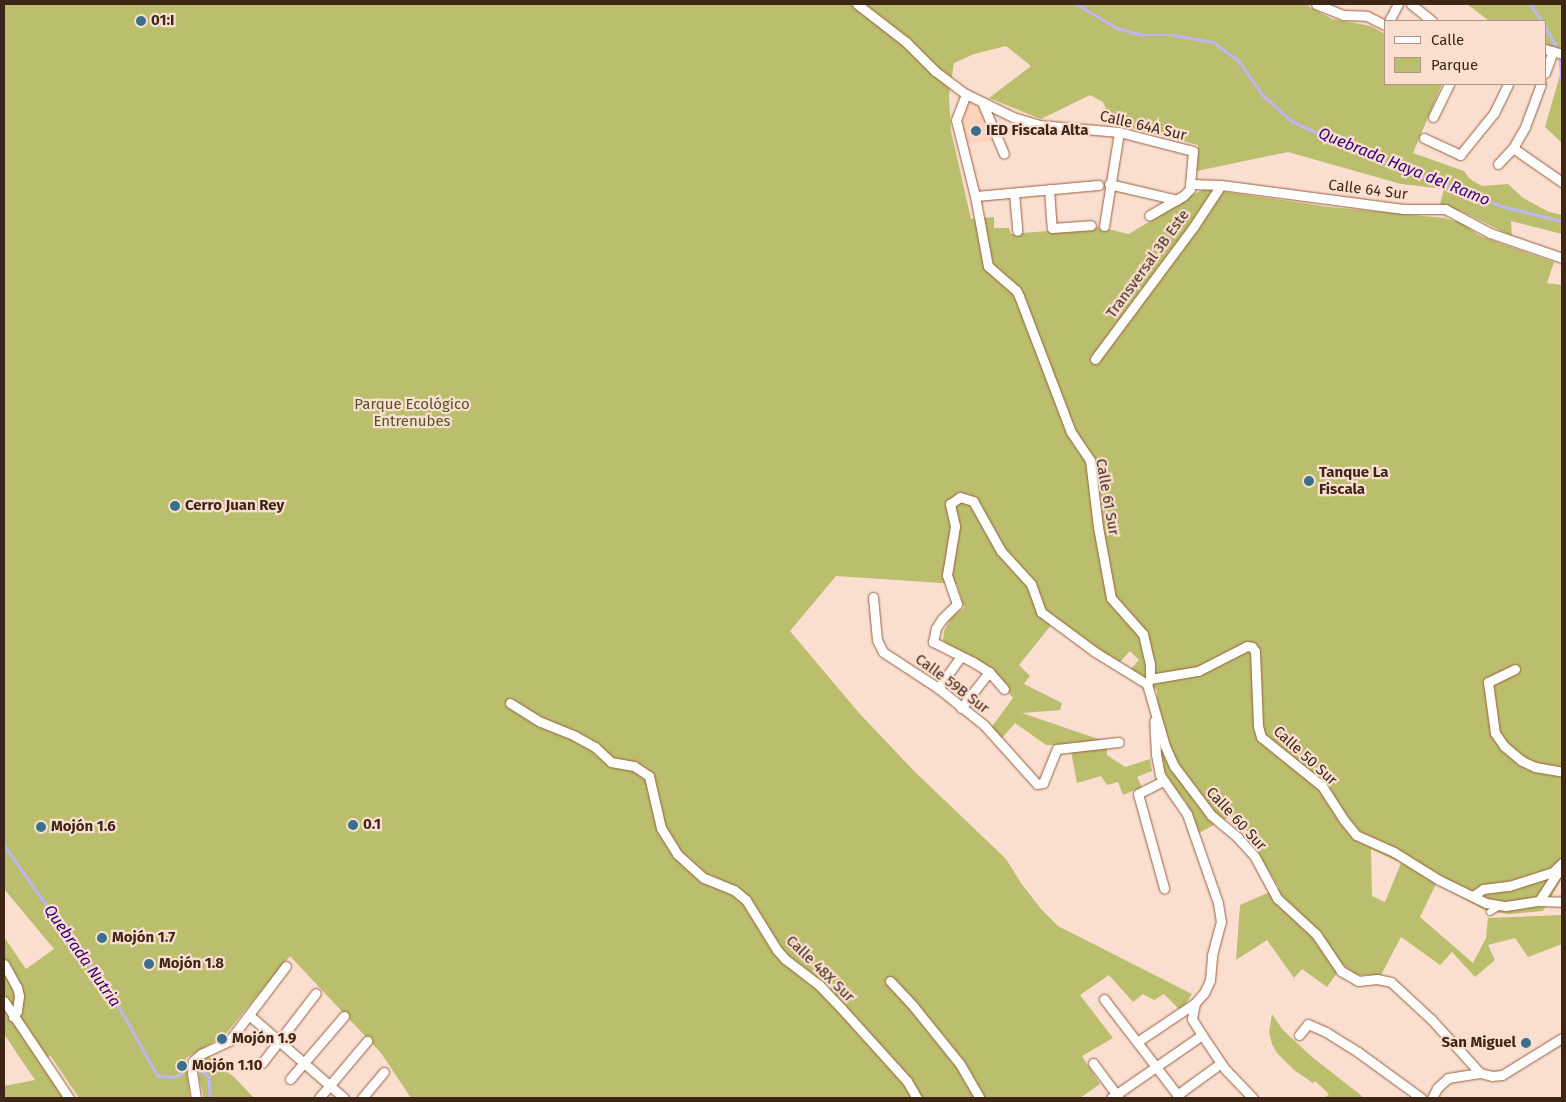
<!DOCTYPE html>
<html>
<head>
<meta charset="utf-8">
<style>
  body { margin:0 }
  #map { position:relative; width:1566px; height:1102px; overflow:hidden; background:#fadfd1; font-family:"Fira Sans",sans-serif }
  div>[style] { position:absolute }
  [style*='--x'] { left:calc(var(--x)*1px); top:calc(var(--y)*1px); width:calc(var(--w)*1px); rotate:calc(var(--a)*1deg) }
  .built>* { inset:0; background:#ffd3bb }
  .green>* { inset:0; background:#bbbe6d }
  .stream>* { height:2.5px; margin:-1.25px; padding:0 1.25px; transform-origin:1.25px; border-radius:1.25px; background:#bfb7f4 }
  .roads { filter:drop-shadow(0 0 1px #985f3d) drop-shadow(0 0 1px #985f3d) }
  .pedestrian>* { height:6px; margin:-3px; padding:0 3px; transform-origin:3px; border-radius:3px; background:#fff }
  .minor>* { height:9px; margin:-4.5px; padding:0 4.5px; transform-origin:4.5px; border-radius:4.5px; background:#fff }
  .dots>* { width:14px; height:14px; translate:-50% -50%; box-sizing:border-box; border:2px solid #fadfd1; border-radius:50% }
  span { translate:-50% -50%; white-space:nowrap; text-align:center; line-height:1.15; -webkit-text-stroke:4.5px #fadfd1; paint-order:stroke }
  .poi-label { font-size:15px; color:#3e2617; font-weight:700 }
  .left { translate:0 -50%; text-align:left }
  .right { translate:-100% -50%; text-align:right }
  .street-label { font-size:15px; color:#3e2617 }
  .park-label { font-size:15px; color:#545625 }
  .water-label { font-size:16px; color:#37017e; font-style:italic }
  .frame { position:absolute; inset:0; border:5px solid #3e2617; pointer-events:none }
  .legend { position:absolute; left:1384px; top:20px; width:162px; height:65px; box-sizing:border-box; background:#fadfd1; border:1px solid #af9587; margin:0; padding:6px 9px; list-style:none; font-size:15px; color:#3e2617 }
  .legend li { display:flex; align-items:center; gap:10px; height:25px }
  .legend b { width:25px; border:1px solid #af9587 }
</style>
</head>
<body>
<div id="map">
  <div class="built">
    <i style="clip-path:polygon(967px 101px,982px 110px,993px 141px,964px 144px,962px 122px)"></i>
  </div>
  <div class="green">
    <i style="clip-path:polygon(evenodd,4px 4px,1310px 4px,1308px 6px,1332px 19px,1371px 26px,1385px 34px,1385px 84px,1442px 84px,1413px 153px,1464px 171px,1470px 179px,1482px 186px,1508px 184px,1523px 198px,1549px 212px,1562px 215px,1562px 234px,1511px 221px,1512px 236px,1463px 212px,1440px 204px,1444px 189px,1401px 184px,1288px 152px,1197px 171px,1198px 145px,1112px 123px,1103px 102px,1090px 95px,1041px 119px,989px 98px,1031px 66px,1006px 46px,974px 54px,954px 63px,949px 95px,951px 131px,971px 219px,994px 217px,994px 228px,1009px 228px,1011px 234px,1099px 227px,1129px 234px,1196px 193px,1206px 189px,1329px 207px,1444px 218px,1462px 223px,1478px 235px,1499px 243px,1554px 262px,1547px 283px,1562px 285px,1562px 878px,1543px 911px,1509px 914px,1487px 911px,1436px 884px,1420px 917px,1473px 963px,1486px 938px,1488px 918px,1562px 915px,1562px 944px,1528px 957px,1515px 938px,1488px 945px,1495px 960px,1475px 977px,1452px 952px,1440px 965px,1401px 937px,1381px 975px,1357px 975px,1343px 965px,1327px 987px,1302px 969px,1294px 978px,1267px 940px,1236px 960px,1240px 905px,1279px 888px,1258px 853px,1264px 846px,1231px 816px,1197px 834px,1186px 802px,1165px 776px,1161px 760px,1157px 690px,1130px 670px,1139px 660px,1130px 651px,1120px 662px,1095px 649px,1056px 619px,1019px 665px,1030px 676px,1024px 684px,1062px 703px,1060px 710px,1022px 713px,1107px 742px,1107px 755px,1125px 767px,1150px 759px,1152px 771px,1137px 777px,1142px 787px,1123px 795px,1118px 782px,1107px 785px,1101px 776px,1077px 783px,1071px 751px,1073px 745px,1046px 745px,1015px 723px,1001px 739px,991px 728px,1013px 698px,989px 671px,943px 641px,944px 631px,952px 616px,964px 608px,957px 584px,836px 576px,790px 631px,859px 713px,914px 771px,1006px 859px,1021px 883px,1041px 909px,1058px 926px,1192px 994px,1181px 1011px,1164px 994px,1154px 1000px,1143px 994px,1133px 1002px,1109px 975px,1080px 995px,1113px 1038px,1082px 1056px,1100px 1084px,1080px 1098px,411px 1098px,381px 1053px,290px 956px,224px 1036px,186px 1058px,190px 1098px,79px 1098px,50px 1055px,42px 1065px,65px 1098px,4px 1098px,4px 1086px,35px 1080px,4px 1034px,4px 937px,26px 969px,54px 949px,4px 889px,4px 4px,1371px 849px,1401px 863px,1385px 902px,1372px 896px,1371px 849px)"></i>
    <i style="clip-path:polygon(1467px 4px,1562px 4px,1562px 49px,1545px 44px,1545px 21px,1489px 21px)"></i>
    <i style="clip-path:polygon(1562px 68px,1562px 143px,1545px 127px)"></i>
    <i style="clip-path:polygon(1272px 1014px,1283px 1030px,1312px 1057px,1362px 1096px,1360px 1098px,1325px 1098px,1329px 1094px,1315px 1081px,1313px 1083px,1294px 1070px,1277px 1053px,1272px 1044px,1269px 1032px)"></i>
    <i style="clip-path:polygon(208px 1056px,235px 1078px,254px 1098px,204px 1098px,199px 1078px,199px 1065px)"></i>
  </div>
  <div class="stream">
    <i style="--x:1077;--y:4;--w:47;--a:31"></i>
    <i style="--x:1117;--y:28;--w:25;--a:16"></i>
    <i style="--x:1141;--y:35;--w:32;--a:0"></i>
    <i style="--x:1173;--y:35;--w:41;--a:9.9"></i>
    <i style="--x:1213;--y:42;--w:32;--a:36"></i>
    <i style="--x:1239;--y:61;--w:42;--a:54.8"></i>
    <i style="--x:1263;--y:95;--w:39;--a:42"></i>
    <i style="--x:1292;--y:121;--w:68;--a:25.1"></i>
    <i style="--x:1354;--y:150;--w:161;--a:20.7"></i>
    <i style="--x:1505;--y:207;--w:59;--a:13.8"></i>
    <i style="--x:1530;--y:4;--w:21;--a:55"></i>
    <i style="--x:1545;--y:26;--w:25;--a:61"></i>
    <i style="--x:1560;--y:59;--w:22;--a:85"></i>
    <i style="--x:4;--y:845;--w:138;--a:54.7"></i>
    <i style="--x:84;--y:958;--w:32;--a:49"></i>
    <i style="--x:105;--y:982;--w:108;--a:60.6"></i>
    <i style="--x:158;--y:1076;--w:13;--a:4"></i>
    <i style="--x:171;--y:1077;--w:11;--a:-15"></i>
    <i style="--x:200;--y:1069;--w:12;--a:42"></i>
    <i style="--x:209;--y:1077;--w:21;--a:87"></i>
  </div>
  <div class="roads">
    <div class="pedestrian">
      <i style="--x:1490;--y:912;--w:12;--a:-31"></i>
    </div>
    <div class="minor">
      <i style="--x:857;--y:4;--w:62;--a:37.8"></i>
      <i style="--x:906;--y:42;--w:41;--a:45"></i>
      <i style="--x:935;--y:71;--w:39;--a:37"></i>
      <i style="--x:966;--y:94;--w:52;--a:26.1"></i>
      <i style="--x:1013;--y:117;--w:27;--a:17"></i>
      <i style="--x:1039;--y:125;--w:80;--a:5"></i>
      <i style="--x:1119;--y:132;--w:76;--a:14.4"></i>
      <i style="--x:1193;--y:151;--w:38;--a:95"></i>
      <i style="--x:1190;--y:189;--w:10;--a:135"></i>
      <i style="--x:1183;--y:196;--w:39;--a:150"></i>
      <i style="--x:1316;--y:4;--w:29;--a:22"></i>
      <i style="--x:1343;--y:15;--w:24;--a:2"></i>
      <i style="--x:1367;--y:16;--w:20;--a:27"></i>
      <i style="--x:1411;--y:4;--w:27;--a:39"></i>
      <i style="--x:1389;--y:21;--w:19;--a:-62"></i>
      <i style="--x:1545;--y:49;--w:18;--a:16"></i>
      <i style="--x:1545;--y:73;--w:23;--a:-70"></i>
      <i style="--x:966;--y:94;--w:28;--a:111"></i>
      <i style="--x:956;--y:120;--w:78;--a:76"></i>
      <i style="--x:975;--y:196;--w:71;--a:79.5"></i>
      <i style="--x:988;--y:266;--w:37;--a:41"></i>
      <i style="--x:1016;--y:290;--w:7;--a:63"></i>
      <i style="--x:1019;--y:296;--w:146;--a:69.1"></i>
      <i style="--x:1071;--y:432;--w:34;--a:56"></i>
      <i style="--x:1090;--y:460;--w:67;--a:83.2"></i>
      <i style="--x:1098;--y:527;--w:72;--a:79.6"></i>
      <i style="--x:1111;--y:598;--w:48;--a:48.4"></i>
      <i style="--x:1143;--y:634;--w:31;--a:77"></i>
      <i style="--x:1150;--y:664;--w:15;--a:90"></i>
      <i style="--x:1150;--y:679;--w:6;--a:121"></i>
      <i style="--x:982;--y:102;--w:56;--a:67.1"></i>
      <i style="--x:1433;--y:117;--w:37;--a:-64"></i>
      <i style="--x:1424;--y:138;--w:40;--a:25"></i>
      <i style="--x:1460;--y:155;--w:54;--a:-51"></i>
      <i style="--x:1494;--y:113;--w:32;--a:-64"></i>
      <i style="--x:1513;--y:148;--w:60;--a:34.8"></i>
      <i style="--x:1498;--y:164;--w:22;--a:-47"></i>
      <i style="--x:1513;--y:148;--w:24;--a:-60"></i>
      <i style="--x:1525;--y:127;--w:46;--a:-69.6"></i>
      <i style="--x:1109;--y:184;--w:70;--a:13.2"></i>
      <i style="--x:1191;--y:184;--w:30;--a:2"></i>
      <i style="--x:1221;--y:185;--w:184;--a:7.5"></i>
      <i style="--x:1403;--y:209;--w:42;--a:0"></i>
      <i style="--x:1445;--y:209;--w:51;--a:28.1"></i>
      <i style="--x:1490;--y:233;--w:76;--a:19.1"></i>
      <i style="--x:1049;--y:189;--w:39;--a:86"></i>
      <i style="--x:1052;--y:228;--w:39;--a:-4"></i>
      <i style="--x:1014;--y:193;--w:38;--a:85"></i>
      <i style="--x:975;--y:196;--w:124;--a:-5.1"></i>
      <i style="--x:1104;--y:226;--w:95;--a:-80.9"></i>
      <i style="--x:1095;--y:359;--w:166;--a:-53.3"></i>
      <i style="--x:1194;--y:226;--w:49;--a:-56.6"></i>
      <i style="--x:873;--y:597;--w:43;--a:84.7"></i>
      <i style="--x:877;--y:640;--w:13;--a:63"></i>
      <i style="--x:883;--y:652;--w:66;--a:33.2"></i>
      <i style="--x:938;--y:688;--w:59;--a:38.8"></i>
      <i style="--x:984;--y:725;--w:79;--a:48.1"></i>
      <i style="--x:1037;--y:784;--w:6;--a:-9"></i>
      <i style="--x:1043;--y:783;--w:37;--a:-68"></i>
      <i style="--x:1057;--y:749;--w:62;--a:-6.4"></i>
      <i style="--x:1515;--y:669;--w:30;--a:154"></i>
      <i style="--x:1488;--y:682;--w:51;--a:82.2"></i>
      <i style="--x:1495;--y:733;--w:16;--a:55"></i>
      <i style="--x:1504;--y:746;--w:23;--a:40"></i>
      <i style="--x:1522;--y:761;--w:14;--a:25"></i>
      <i style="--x:1535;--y:767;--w:27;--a:10"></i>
      <i style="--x:1150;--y:679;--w:49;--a:-9.5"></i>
      <i style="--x:1198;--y:671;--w:55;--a:-27"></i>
      <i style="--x:1247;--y:646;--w:5;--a:11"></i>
      <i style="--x:1252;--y:647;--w:5;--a:53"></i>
      <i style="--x:1255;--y:651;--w:75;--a:87.7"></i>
      <i style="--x:1258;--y:726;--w:11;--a:75"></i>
      <i style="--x:1261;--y:737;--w:78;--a:38.8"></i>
      <i style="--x:1322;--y:786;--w:40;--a:57.1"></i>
      <i style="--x:1344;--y:820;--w:19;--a:51"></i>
      <i style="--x:1356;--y:835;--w:42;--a:24.1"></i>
      <i style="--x:1394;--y:852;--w:53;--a:31.9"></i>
      <i style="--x:1439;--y:880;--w:52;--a:26.1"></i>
      <i style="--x:1486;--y:903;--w:20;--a:9"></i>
      <i style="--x:1506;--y:906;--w:33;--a:-9"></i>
      <i style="--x:1539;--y:901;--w:23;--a:2"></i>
      <i style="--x:938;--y:688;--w:39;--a:-54"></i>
      <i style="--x:1004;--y:689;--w:23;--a:-131"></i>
      <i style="--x:989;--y:672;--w:19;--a:-148"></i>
      <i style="--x:973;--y:662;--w:45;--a:-153.4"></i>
      <i style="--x:933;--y:642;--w:14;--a:-78"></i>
      <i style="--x:936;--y:628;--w:11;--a:-56"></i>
      <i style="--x:942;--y:619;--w:21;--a:-45"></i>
      <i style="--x:957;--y:604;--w:31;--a:-109"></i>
      <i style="--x:947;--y:575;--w:50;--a:-80.7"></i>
      <i style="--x:955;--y:526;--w:23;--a:-103"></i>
      <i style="--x:950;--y:504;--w:12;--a:-35"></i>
      <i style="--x:960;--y:497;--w:14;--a:17"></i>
      <i style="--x:973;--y:501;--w:57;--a:60.8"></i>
      <i style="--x:1001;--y:551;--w:45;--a:47.7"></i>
      <i style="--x:1031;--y:584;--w:30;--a:70"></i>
      <i style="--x:1041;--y:612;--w:67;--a:36.5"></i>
      <i style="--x:1095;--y:652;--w:61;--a:31.6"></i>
      <i style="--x:1147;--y:684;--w:65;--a:73.8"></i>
      <i style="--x:1165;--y:746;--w:22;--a:66"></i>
      <i style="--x:1174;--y:766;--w:61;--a:52.9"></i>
      <i style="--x:1211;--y:815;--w:35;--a:40"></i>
      <i style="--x:1238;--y:838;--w:25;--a:48"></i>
      <i style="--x:1255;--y:857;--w:47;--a:61.8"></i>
      <i style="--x:1277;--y:898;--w:53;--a:42.7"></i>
      <i style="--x:1316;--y:934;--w:45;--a:56"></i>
      <i style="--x:1341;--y:971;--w:20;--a:30"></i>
      <i style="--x:1358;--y:981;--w:19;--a:-6"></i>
      <i style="--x:1377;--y:979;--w:14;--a:12"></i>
      <i style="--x:1391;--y:982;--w:54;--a:42.8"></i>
      <i style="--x:1431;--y:1019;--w:73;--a:47.8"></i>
      <i style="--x:510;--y:703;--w:36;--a:32"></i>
      <i style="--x:541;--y:722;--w:37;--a:22"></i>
      <i style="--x:575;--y:736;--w:23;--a:29"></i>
      <i style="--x:595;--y:747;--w:22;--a:43"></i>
      <i style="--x:611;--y:762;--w:23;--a:10"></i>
      <i style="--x:634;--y:766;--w:18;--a:34"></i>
      <i style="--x:649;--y:776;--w:53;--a:77"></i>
      <i style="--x:661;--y:828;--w:31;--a:58"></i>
      <i style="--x:677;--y:854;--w:36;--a:42"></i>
      <i style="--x:704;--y:878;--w:32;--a:22"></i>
      <i style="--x:734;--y:890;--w:16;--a:40"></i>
      <i style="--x:746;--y:900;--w:59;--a:58.2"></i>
      <i style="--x:777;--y:950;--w:12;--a:48"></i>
      <i style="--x:785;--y:959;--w:43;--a:37.4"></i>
      <i style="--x:819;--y:985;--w:32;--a:46"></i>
      <i style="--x:841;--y:1008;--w:98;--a:47.9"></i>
      <i style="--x:907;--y:1081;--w:20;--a:60"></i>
      <i style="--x:961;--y:708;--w:46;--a:-52.1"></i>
      <i style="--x:1163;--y:781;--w:28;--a:153"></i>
      <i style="--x:1138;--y:794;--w:98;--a:74.5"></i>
      <i style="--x:1473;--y:896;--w:12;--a:-35"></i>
      <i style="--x:1483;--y:889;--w:26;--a:-7"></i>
      <i style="--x:1509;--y:886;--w:46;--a:-17.7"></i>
      <i style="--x:1553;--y:872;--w:13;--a:-45"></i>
      <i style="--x:1539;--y:901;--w:37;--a:-57"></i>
      <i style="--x:4;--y:964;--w:26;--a:61"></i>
      <i style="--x:17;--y:987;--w:9;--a:77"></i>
      <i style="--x:19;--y:996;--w:15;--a:98"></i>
      <i style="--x:17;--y:1011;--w:7;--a:124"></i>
      <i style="--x:890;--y:981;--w:35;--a:47"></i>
      <i style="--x:914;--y:1007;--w:73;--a:51.1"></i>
      <i style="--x:960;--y:1064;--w:39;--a:60"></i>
      <i style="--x:1104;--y:999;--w:125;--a:52.5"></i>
      <i style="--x:4;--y:1001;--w:117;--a:56.2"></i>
      <i style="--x:1195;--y:1003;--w:16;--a:101"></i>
      <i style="--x:1192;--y:1019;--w:19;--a:58"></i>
      <i style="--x:1202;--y:1035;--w:41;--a:55.9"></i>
      <i style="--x:1225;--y:1069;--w:40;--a:46"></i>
      <i style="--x:249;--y:1015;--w:126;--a:41.1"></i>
      <i style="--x:1299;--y:1035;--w:14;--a:-51"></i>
      <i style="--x:1308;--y:1024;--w:20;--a:24"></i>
      <i style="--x:1326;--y:1032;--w:38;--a:32"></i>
      <i style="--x:1358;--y:1052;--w:78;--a:36.1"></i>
      <i style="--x:1137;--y:1042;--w:70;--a:-33.9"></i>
      <i style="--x:1195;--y:1003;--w:13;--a:-48"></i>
      <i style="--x:1204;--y:993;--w:14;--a:-65"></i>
      <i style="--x:1210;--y:980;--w:25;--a:-85"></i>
      <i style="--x:1212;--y:955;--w:34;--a:-75"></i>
      <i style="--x:1221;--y:922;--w:19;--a:-99"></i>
      <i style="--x:1218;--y:903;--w:94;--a:-109.2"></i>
      <i style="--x:1187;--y:814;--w:47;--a:-124.7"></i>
      <i style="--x:1160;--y:775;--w:21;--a:-101"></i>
      <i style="--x:1156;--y:754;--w:33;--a:-93"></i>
      <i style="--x:262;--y:1063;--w:88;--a:-52.4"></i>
      <i style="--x:1093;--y:1063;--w:44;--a:53.4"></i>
      <i style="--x:290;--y:1079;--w:83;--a:-49.4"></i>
      <i style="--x:1177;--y:1095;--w:54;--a:-36"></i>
      <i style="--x:196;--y:1098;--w:24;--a:-99"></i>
      <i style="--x:192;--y:1074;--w:13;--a:-86"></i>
      <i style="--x:193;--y:1061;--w:11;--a:-41"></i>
      <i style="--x:201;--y:1054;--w:31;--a:-25"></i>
      <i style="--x:229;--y:1041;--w:94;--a:-52.8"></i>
      <i style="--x:319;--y:1098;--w:75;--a:-49.9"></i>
      <i style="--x:362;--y:1098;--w:34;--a:-50"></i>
      <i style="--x:1111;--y:1098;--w:111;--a:-34.7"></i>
      <i style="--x:1432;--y:1098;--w:11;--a:-63"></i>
      <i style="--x:1437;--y:1088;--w:15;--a:-42"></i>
      <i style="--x:1448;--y:1078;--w:32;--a:-9"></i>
      <i style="--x:1480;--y:1073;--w:12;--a:14"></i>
      <i style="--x:1492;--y:1076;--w:10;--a:-6"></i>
      <i style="--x:1502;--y:1075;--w:70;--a:-31.7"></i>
    </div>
  </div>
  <div class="dots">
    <i style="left:141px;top:21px;background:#39708b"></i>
    <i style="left:976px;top:131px;background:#39708b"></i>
    <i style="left:1309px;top:481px;background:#39708b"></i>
    <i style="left:175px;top:506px;background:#39708b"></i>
    <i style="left:353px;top:825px;background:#39708b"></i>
    <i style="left:41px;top:827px;background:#39708b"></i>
    <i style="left:102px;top:938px;background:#39708b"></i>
    <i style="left:149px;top:964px;background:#39708b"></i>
    <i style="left:222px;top:1039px;background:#39708b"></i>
    <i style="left:1526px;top:1043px;background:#39708b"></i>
    <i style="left:182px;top:1066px;background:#39708b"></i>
  </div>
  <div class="poi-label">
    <span class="left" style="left:151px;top:21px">01:I</span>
    <span class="left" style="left:986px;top:131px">IED Fiscala Alta</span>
    <span class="left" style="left:1319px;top:481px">Tanque La<br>Fiscala</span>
    <span class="left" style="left:185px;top:506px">Cerro Juan Rey</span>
    <span class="left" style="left:363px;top:825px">0.1</span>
    <span class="left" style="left:51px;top:827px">Mojón 1.6</span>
    <span class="left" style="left:112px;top:938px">Mojón 1.7</span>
    <span class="left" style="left:159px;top:964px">Mojón 1.8</span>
    <span class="left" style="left:232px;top:1039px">Mojón 1.9</span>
    <span class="right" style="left:1516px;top:1043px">San Miguel</span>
    <span class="left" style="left:192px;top:1066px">Mojón 1.10</span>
  </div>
  <div class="street-label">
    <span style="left:1143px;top:126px;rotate:13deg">Calle 64A Sur</span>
    <span style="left:1368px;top:190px;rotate:7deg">Calle 64 Sur</span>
    <span style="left:1148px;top:264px;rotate:-54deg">Transversal 3B Este</span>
    <span style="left:1107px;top:497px;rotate:80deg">Calle 61 Sur</span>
    <span style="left:952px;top:684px;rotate:37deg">Calle 59B Sur</span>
    <span style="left:1305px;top:756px;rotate:42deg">Calle 50 Sur</span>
    <span style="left:1236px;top:819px;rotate:47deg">Calle 60 Sur</span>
    <span style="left:820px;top:969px;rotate:44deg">Calle 48X Sur</span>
  </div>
  <div class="park-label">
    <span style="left:412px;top:413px">Parque Ecológico<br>Entrenubes</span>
  </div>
  <div class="water-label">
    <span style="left:1404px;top:167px;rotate:22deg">Quebrada Haya del Ramo</span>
    <span style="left:82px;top:956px;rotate:55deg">Quebrada Nutria</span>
  </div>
  <div class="frame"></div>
  <ul class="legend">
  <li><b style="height:6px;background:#fff"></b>Calle</li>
  <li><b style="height:14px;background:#bbbe6d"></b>Parque</li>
  </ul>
</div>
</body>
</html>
